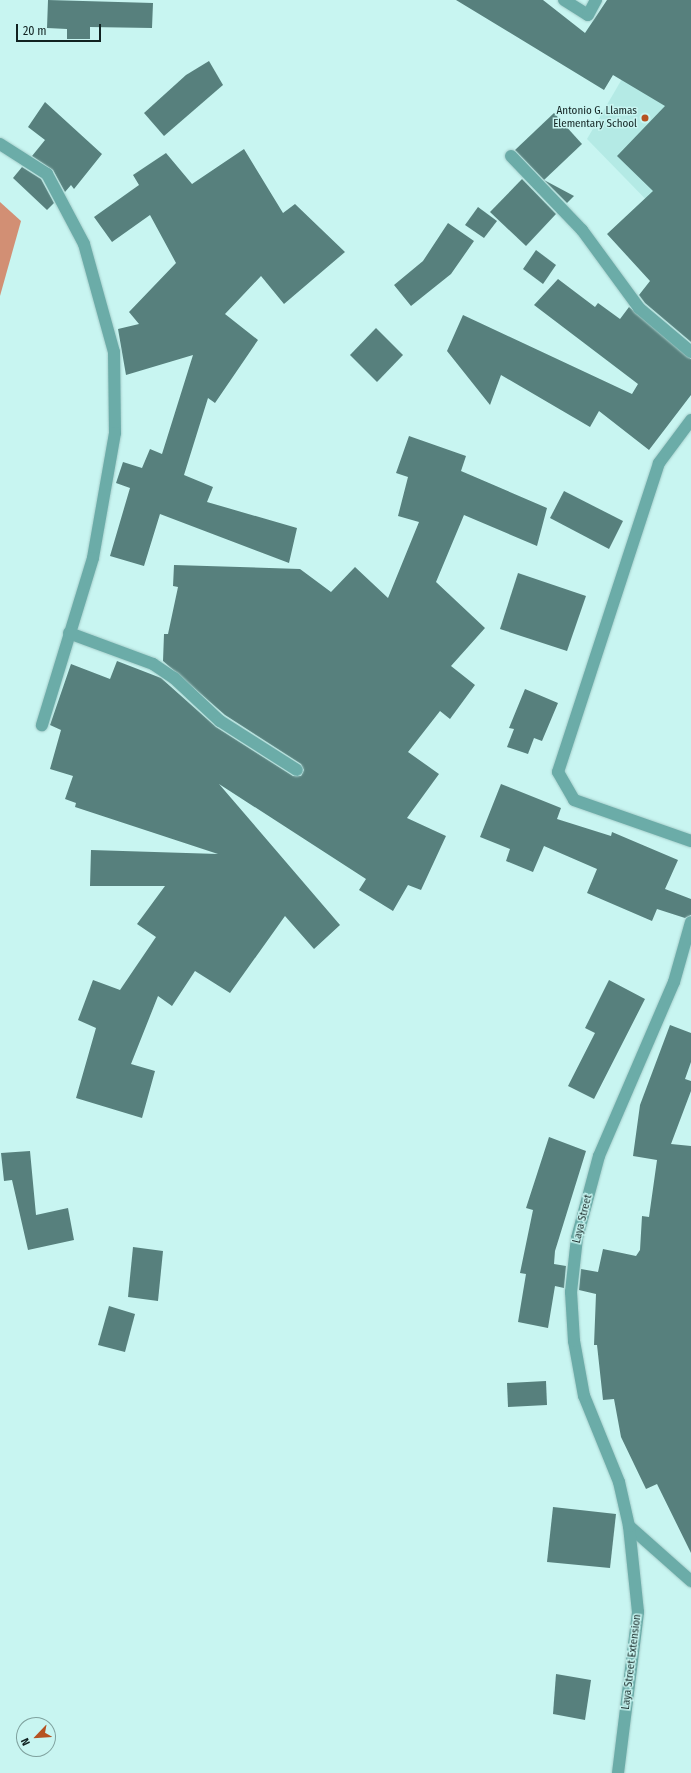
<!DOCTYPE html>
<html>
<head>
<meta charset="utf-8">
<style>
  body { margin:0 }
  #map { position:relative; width:691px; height:1773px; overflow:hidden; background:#c8f5f1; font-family:"Fira Sans Condensed",sans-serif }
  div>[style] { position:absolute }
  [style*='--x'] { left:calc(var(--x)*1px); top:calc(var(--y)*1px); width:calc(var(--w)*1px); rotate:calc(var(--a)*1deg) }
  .built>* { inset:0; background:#b4eae5 }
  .water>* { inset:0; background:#d28f74 }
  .building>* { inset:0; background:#57807d }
  .roads { filter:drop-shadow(0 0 1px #a7cfcc) drop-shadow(0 0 1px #a7cfcc) }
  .minor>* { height:12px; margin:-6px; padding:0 6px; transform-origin:6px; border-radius:6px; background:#6baca8 }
  .dots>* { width:11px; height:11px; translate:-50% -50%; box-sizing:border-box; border:2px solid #c8f5f1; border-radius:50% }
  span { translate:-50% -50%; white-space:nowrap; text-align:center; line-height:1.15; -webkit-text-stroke:3px #c8f5f1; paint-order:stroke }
  .poi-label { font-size:11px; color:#112221 }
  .right { translate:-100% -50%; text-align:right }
  .street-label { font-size:11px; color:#112221 }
  .north { position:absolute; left:16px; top:1717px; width:40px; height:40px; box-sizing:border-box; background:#c8f5f1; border:1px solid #7fa19e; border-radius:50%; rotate:245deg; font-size:11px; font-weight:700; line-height:16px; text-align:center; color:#112221 }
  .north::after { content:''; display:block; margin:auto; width:14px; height:18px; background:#b65221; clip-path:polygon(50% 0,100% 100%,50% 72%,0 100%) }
  .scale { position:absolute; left:16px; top:24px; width:85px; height:18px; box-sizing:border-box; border:2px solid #112221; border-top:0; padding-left:5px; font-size:12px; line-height:14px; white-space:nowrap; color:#112221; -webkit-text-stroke:3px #c8f5f1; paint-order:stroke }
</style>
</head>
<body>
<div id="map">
  <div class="built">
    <i style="clip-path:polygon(668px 0,691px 0,660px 214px,587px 139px)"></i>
  </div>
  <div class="water">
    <i style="clip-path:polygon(0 202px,21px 221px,0 296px)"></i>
  </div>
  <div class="building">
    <i style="clip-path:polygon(48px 0,153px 3px,152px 28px,90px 27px,90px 39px,67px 39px,67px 29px,47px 28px)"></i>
    <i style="clip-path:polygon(456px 0,543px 0,585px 33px,607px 0,691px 0,691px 342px,645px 303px,639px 295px,650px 281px,607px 234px,653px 191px,617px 156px,665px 106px,613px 75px,604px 90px)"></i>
    <i style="clip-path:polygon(209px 61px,223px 85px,164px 136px,144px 113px,186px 75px)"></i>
    <i style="clip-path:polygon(45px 102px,102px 154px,74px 189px,71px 185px,65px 192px,53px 170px,32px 156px,45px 140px,28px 127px)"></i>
    <i style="clip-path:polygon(554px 113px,582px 144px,544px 180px,515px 150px)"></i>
    <i style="clip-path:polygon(244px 149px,283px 213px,295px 204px,345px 252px,284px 304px,261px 276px,225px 314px,258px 340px,215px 403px,208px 398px,184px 475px,213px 487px,207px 502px,297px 528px,289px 563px,160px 514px,144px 566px,110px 556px,130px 488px,116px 483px,123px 462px,142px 468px,150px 449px,162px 454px,193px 355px,126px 375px,118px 329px,139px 324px,129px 312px,176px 263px,150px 215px,112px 242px,94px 217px,139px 185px,133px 175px,166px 153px,192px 184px)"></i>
    <i style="clip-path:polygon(22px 167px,41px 179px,54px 203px,47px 210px,13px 178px)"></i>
    <i style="clip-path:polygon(522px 179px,556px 214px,526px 246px,490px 212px)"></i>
    <i style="clip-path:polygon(544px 180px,574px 196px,567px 203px)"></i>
    <i style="clip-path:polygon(478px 207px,497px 221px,484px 238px,465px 225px)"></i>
    <i style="clip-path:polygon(448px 223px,474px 241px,451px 274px,411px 306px,394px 285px,423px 261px)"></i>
    <i style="clip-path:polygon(536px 250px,556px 265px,543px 284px,523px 269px)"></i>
    <i style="clip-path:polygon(558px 279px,595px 307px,598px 303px,620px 319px,629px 307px,691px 359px,691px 395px,649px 450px,599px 411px,590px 427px,501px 375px,490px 405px,447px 351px,463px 315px,632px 394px,638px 384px,534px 305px)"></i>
    <i style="clip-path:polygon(376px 328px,403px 355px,377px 382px,350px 355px)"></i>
    <i style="clip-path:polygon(409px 436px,466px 456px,461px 471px,547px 508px,537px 546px,464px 515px,436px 582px,485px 628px,451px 666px,475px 685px,450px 719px,440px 711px,408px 752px,439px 774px,407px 818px,446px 836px,421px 890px,408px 885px,393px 911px,359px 890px,366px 879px,219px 784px,340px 925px,314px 949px,285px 916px,230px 993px,195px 971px,172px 1006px,158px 996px,131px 1064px,155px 1071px,142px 1118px,76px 1098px,96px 1028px,78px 1020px,93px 980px,120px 990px,156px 937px,137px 924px,165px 886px,90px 886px,91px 850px,218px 854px,75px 807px,76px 803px,65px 799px,73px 776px,50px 769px,61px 730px,50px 725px,71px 664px,110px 679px,117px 661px,161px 678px,216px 727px,293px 776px,301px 776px,304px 770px,301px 764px,225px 715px,163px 661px,164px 634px,168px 634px,178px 587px,173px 586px,174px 565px,300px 569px,331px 592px,355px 567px,388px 598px,419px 522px,398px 516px,408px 477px,396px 473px)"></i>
    <i style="clip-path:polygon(564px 491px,623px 521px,609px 549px,550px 518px)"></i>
    <i style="clip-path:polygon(518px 573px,586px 596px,567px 651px,500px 629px)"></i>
    <i style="clip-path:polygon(525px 689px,558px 703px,542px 741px,534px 738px,528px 754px,507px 747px,514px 729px,509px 728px)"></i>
    <i style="clip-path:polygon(501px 784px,561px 808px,557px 819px,611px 836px,612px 832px,678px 860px,665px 889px,691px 899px,691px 915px,685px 918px,657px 909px,652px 921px,587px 893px,597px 869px,544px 846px,533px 872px,506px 861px,510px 849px,480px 837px)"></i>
    <i style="clip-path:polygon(609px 980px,645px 999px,594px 1099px,568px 1086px,595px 1033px,585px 1028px)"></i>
    <i style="clip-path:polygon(670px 1025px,691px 1033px,691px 1062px,685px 1079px,691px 1081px,691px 1091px,671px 1144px,691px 1146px,691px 1553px,657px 1484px,646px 1489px,621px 1437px,614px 1399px,603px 1400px,597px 1345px,594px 1345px,596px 1294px,579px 1290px,581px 1269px,598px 1272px,603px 1249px,636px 1256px,640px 1250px,642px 1216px,649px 1217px,657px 1160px,633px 1156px,640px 1105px)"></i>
    <i style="clip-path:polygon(549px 1137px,586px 1151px,555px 1251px,554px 1264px,566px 1266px,564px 1288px,555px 1286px,548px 1328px,518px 1322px,526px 1274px,520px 1273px,533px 1210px,526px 1208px)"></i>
    <i style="clip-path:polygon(30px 1151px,36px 1215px,68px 1208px,74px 1240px,28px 1250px,12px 1180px,4px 1181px,1px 1153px)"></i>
    <i style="clip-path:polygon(133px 1247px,163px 1251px,158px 1301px,128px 1297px)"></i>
    <i style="clip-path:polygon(109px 1306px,135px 1314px,125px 1352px,98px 1345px)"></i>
    <i style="clip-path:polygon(546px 1381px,547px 1405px,508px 1407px,507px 1383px)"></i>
    <i style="clip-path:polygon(553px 1507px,616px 1514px,610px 1568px,547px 1562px)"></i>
    <i style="clip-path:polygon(556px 1674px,591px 1680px,585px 1720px,553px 1714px)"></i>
  </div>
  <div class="roads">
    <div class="minor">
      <i style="--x:564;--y:0;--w:28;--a:32"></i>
      <i style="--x:588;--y:15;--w:17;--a:-62"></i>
      <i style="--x:0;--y:144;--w:56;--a:32.6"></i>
      <i style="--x:47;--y:174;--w:79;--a:62.1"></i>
      <i style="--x:84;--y:244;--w:112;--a:74.5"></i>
      <i style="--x:114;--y:352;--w:81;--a:89.3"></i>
      <i style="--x:115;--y:433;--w:127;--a:100"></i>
      <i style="--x:93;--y:558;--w:175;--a:107"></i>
      <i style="--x:511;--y:156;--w:103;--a:46.2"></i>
      <i style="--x:582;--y:230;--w:97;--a:53.8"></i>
      <i style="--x:639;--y:308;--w:68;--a:40.2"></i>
      <i style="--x:691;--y:420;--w:54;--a:126.7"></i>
      <i style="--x:659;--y:463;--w:325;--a:108.1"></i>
      <i style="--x:558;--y:772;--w:32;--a:60"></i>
      <i style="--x:574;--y:800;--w:124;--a:19.3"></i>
      <i style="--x:69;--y:633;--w:90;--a:20.3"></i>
      <i style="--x:153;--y:664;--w:25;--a:34"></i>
      <i style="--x:174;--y:678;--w:63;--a:43.1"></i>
      <i style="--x:220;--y:721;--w:91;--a:32.5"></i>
      <i style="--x:629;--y:1526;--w:83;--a:41.6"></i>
      <i style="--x:618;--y:1773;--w:162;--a:-82.9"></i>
      <i style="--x:638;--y:1612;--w:86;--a:-96"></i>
      <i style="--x:629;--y:1526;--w:45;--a:-102.8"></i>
      <i style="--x:619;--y:1482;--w:93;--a:-112.1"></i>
      <i style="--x:584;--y:1396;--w:56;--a:-100.3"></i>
      <i style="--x:574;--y:1341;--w:49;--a:-93.5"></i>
      <i style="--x:571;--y:1292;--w:54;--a:-83.7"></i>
      <i style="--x:577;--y:1238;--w:85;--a:-75"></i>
      <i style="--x:599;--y:1156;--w:189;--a:-66.7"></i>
      <i style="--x:674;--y:982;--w:62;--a:-74.2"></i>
    </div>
  </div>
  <div class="dots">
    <i style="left:645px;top:118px;background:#b65221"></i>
  </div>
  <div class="poi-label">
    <span class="right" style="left:637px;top:118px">Antonio G. Llamas<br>Elementary School</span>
  </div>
  <div class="street-label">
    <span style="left:583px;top:1219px;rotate:-76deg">Laya Street</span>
    <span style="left:632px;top:1662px;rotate:-83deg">Laya Street Extension</span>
  </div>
  <div class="north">N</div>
  <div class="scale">20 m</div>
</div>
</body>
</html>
